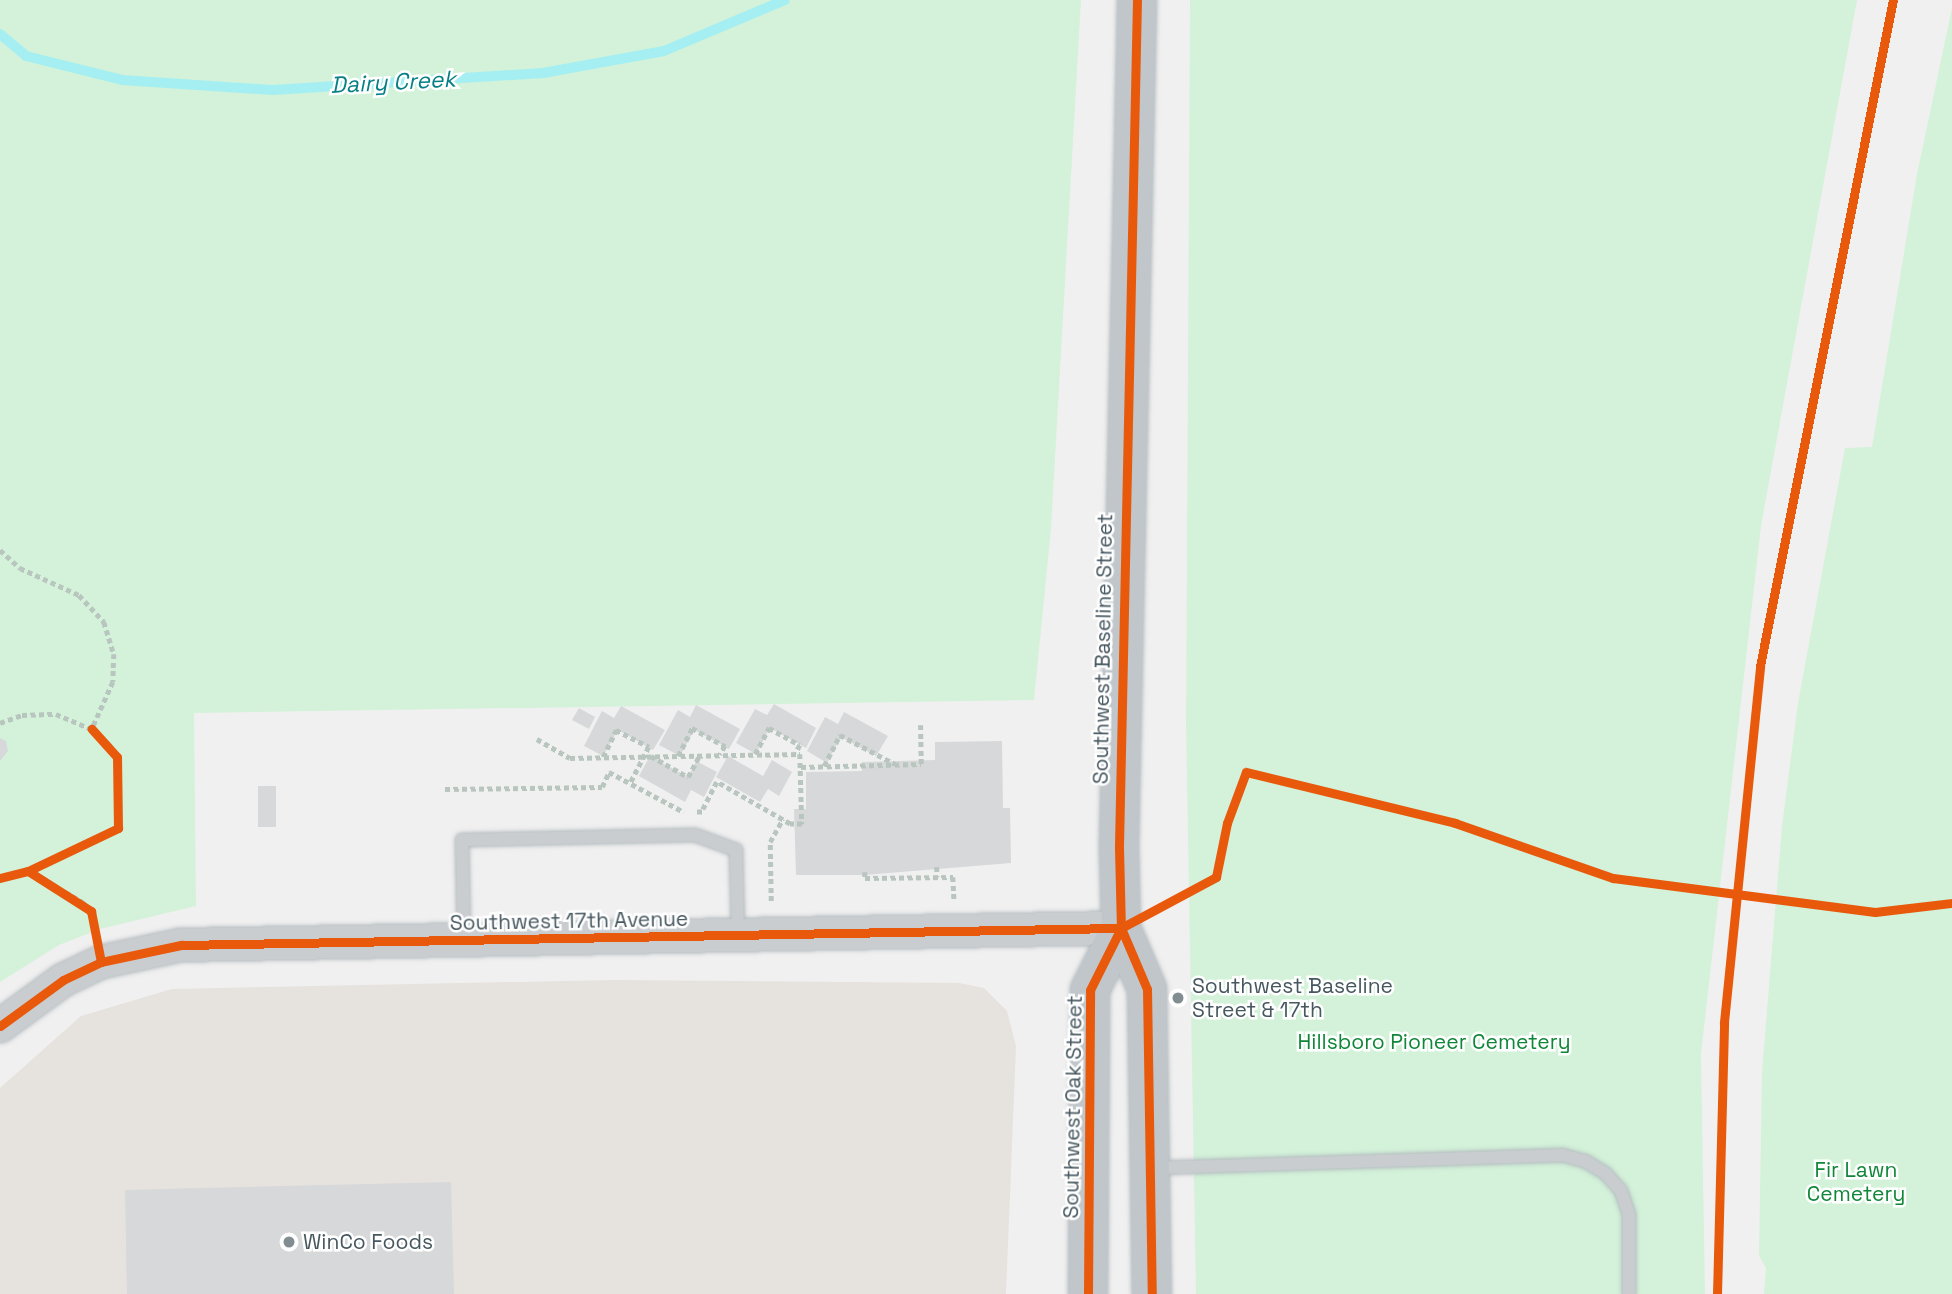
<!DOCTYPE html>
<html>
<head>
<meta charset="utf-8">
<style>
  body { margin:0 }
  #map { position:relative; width:1952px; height:1294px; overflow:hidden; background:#f1f0f0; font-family:"Space Grotesk",sans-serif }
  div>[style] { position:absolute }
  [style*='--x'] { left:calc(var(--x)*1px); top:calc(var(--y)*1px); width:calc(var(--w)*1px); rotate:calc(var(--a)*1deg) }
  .commercial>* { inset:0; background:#e6e2de }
  .green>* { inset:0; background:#d3f2d9 }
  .stream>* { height:10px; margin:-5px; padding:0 5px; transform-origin:5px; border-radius:5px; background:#a5eff2 }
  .building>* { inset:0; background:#d7d8d9 }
  .path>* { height:4.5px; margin-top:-2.25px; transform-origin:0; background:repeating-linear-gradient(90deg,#b8c6bf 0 5px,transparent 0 8.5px) }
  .roads { filter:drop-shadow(0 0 2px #b4bcc0) drop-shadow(0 0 2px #b4bcc0) }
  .service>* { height:12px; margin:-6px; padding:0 6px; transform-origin:6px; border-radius:6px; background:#cacdd0 }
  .tertiary>* { height:32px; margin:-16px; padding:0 16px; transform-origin:16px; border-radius:16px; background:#cacdd0 }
  .trunk>* { height:38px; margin:-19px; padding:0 19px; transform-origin:19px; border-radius:19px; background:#c0c6ca }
  .cycleway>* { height:9px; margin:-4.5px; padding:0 4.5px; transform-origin:4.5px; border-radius:4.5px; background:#e8590c }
  .dots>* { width:19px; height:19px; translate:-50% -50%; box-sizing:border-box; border:4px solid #fff; border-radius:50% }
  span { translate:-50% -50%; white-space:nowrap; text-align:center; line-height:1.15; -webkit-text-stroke:5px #fff; paint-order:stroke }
  .street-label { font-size:21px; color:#46575f }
  .poi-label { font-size:21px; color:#46575f }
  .left { translate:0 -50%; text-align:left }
  .park-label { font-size:21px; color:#108738 }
  .water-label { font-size:23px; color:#067f85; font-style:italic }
</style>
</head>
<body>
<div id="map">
  <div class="commercial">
    <i style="clip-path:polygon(614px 980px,959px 983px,984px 988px,1007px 1011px,1016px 1046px,1006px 1294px,0 1294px,0 1088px,81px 1016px,172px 989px)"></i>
  </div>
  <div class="green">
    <i style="clip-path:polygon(0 0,1081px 0,1051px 529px,1034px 700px,194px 713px,196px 906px,100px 929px,59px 945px,0 982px)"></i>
    <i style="clip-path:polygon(1190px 0,1857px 0,1761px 526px,1701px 1054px,1705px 1294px,1196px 1294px,1186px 725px)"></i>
    <i style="clip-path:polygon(1952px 8px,1952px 1294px,1764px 1294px,1766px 1268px,1759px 1256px,1762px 1072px,1782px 826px,1798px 703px,1845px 448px,1872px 447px,1917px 174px)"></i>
  </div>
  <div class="stream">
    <i style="--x:0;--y:34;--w:34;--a:40"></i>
    <i style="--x:26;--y:56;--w:99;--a:14"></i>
    <i style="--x:122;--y:80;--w:151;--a:3.8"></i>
    <i style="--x:273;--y:90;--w:271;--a:-3.6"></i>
    <i style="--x:543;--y:73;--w:123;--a:-10.3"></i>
    <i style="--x:664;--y:51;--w:131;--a:-22.9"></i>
  </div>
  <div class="building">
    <i style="clip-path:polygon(774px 704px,816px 728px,806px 748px,770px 728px,756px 754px,736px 743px,755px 709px,767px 715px)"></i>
    <i style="clip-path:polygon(696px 705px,740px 729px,729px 749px,694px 730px,680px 756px,659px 745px,678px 710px,690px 717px)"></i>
    <i style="clip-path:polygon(621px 706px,665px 730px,653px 750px,618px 730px,603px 756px,584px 746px,602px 711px,614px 718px)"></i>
    <i style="clip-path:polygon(579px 708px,595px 717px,589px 729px,572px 720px)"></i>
    <i style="clip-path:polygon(844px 712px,888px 736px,876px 756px,841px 737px,827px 763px,807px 751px,825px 717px,838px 724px)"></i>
    <i style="clip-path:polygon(0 738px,6px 741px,8px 751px,0 761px)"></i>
    <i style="clip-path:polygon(1002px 741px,1003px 808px,1010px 808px,1011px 863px,864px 875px,796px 875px,794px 809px,806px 809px,806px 772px,862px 771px,862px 762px,935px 760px,935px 742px)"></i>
    <i style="clip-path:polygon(650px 756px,688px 777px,696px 761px,717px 772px,704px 797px,691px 790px,685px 802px,639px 776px)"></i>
    <i style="clip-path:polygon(728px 756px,763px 776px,772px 760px,792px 772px,779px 796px,768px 789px,760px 802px,716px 777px)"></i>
    <i style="clip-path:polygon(258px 786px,276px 786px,276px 827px,258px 827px)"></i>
    <i style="clip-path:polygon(451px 1182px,454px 1294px,127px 1294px,125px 1190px)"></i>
  </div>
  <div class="path">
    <i style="--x:0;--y:550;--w:27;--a:42"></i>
    <i style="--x:20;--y:568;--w:65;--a:24.6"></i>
    <i style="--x:79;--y:595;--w:37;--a:47"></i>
    <i style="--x:104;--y:622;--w:34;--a:73"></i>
    <i style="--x:114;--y:654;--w:28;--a:92"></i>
    <i style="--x:113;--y:682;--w:51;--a:114.1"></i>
    <i style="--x:0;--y:723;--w:23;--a:-20"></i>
    <i style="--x:22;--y:715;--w:34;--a:-2"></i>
    <i style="--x:56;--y:714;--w:39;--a:23"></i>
    <i style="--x:92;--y:729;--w:23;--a:41"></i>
    <i style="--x:109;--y:744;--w:15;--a:58"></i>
    <i style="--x:117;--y:757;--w:71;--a:89.2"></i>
    <i style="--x:118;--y:828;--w:100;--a:154.5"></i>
    <i style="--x:28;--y:871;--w:29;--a:166"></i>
    <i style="--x:537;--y:739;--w:38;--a:30"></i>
    <i style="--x:570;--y:758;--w:230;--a:-1"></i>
    <i style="--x:800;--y:754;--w:70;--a:88.4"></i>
    <i style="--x:802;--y:824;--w:12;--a:180"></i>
    <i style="--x:790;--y:824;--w:84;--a:-150.1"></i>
    <i style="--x:717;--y:782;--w:34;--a:117"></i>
    <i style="--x:702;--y:812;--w:5;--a:180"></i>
    <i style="--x:755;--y:754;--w:30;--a:-62"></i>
    <i style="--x:769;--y:728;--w:35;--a:29"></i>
    <i style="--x:800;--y:745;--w:9;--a:117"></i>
    <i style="--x:651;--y:756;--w:43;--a:29.6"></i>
    <i style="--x:688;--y:777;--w:24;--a:-62"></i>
    <i style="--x:678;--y:756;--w:31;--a:-63"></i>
    <i style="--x:692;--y:728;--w:38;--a:29"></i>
    <i style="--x:725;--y:746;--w:10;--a:119"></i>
    <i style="--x:603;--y:757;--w:30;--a:-64"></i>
    <i style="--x:616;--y:730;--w:37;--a:27"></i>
    <i style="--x:649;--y:747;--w:42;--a:117.2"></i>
    <i style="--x:824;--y:766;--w:35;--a:-63"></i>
    <i style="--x:840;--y:735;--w:62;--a:27.8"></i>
    <i style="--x:801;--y:767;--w:120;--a:-1.4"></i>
    <i style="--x:921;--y:764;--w:39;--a:-91"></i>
    <i style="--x:445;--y:789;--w:157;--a:-0.7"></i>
    <i style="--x:602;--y:787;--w:17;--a:-65"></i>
    <i style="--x:609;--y:772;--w:85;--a:28.1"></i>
    <i style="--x:937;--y:867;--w:10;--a:90"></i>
    <i style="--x:28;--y:871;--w:63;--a:29.4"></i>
    <i style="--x:83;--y:902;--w:20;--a:57"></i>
    <i style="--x:94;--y:919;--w:14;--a:82"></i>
    <i style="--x:865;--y:872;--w:6;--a:90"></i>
    <i style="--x:865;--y:878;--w:88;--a:-0.7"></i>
    <i style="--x:953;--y:877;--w:22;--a:87"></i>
    <i style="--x:771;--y:901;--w:59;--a:-91"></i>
    <i style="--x:770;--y:842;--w:26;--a:-61"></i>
  </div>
  <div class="roads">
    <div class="service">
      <i style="--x:464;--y:940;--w:100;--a:-91.1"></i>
      <i style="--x:462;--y:840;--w:233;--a:-1.2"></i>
      <i style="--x:695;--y:835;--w:44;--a:20.1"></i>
      <i style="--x:736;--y:850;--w:84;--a:88.6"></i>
      <i style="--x:1154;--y:1168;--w:408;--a:-1.8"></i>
      <i style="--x:1562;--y:1155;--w:24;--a:15"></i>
      <i style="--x:1585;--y:1161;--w:23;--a:31"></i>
      <i style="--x:1605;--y:1173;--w:24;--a:48"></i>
      <i style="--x:1621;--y:1191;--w:24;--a:71"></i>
      <i style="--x:1629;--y:1214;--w:80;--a:90"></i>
    </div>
    <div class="tertiary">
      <i style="--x:0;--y:1026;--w:78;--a:-36.1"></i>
      <i style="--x:63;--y:980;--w:42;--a:-25.3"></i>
      <i style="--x:101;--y:962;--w:82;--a:-12"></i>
      <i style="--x:181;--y:945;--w:940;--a:-1.04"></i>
    </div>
    <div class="trunk">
      <i style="--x:1137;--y:0;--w:848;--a:91.22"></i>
      <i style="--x:1119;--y:848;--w:80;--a:88.6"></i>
      <i style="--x:1121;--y:928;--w:66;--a:66.9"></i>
      <i style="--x:1147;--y:989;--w:305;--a:89.1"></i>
      <i style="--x:1088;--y:1294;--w:304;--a:-89.6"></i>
      <i style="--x:1090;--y:990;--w:69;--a:-63.4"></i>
    </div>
  </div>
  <div class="cycleway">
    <i style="--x:1137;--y:0;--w:848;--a:91.22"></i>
    <i style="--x:1119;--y:848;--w:80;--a:88.6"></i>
    <i style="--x:1121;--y:928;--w:66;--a:66.9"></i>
    <i style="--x:1147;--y:989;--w:305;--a:89.1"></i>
    <i style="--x:28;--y:871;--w:75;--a:32.4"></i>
    <i style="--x:91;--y:911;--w:52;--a:78.9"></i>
    <i style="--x:0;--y:878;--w:29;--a:-14"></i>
    <i style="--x:28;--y:871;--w:100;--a:-25.5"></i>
    <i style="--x:118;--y:828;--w:71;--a:-90.8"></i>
    <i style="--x:117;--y:757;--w:38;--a:-132"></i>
    <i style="--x:0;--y:1026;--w:78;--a:-36.1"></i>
    <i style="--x:63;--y:980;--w:42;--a:-25.3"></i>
    <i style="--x:101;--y:962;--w:82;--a:-12"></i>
    <i style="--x:181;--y:945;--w:940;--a:-1.04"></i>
    <i style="--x:1121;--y:928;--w:108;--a:-28.2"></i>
    <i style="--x:1216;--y:877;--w:55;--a:-78.5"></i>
    <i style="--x:1227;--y:823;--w:54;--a:-69.6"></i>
    <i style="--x:1246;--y:772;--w:215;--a:13.7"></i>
    <i style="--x:1455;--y:823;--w:167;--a:19.2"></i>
    <i style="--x:1613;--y:878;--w:264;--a:7.4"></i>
    <i style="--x:1875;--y:912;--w:78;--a:-6.7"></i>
    <i style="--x:1088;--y:1294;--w:304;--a:-89.6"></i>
    <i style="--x:1090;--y:990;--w:69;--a:-63.4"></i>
    <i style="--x:1717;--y:1294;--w:272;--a:-88.5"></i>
    <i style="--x:1724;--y:1022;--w:358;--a:-84.2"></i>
    <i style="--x:1760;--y:666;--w:679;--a:-78.71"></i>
  </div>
  <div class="dots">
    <i style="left:1178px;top:998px;background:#828d92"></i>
    <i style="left:289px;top:1242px;background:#828d92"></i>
  </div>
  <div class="street-label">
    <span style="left:1103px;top:649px;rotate:-89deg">Southwest Baseline Street</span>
    <span style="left:569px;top:921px;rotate:-1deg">Southwest 17th Avenue</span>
    <span style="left:1073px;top:1107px;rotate:-89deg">Southwest Oak Street</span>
  </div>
  <div class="poi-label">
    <span class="left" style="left:1192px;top:998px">Southwest Baseline<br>Street &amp; 17th</span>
    <span class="left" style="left:303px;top:1242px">WinCo Foods</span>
  </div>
  <div class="park-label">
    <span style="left:1434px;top:1042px">Hillsboro Pioneer Cemetery</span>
    <span style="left:1856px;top:1182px">Fir Lawn<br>Cemetery</span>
  </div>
  <div class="water-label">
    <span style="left:393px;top:82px;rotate:-3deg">Dairy Creek</span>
  </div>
</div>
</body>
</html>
